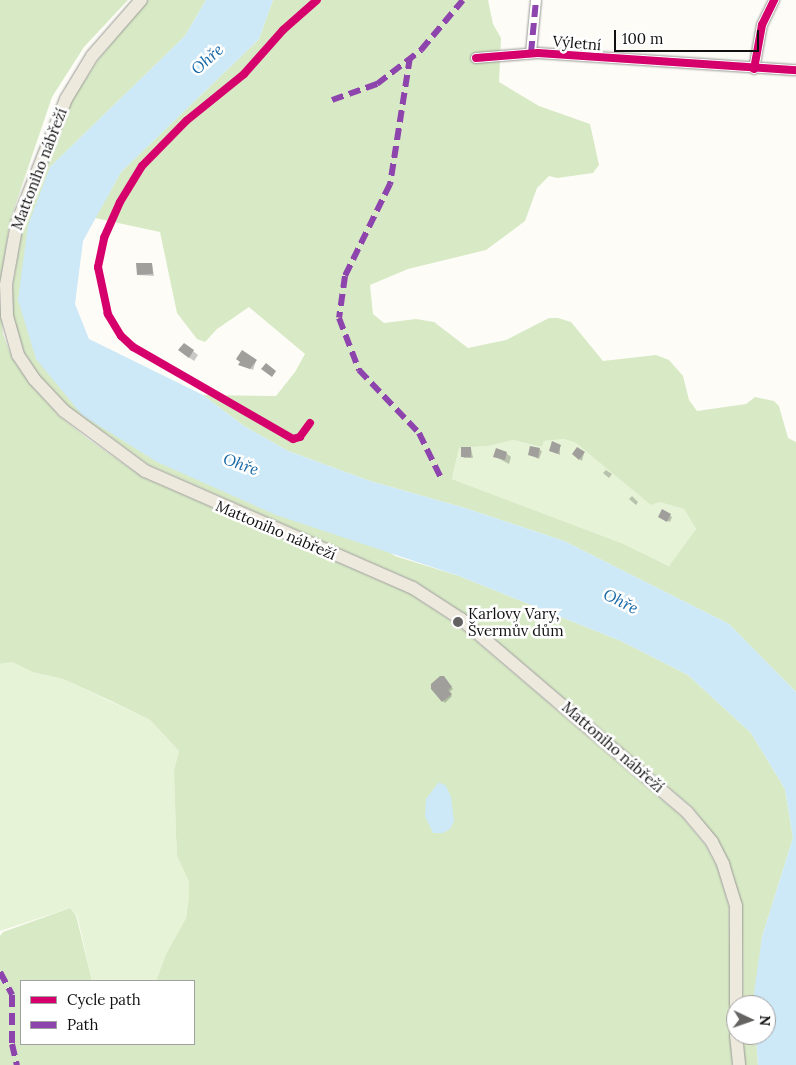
<!DOCTYPE html>
<html>
<head>
<meta charset="utf-8">
<style>
  body { margin:0 }
  #map { position:relative; width:796px; height:1065px; overflow:hidden; background:#fdfcf7; font-family:Lora,serif }
  div>[style] { position:absolute }
  [style*='--x'] { left:calc(var(--x)*1px); top:calc(var(--y)*1px); width:calc(var(--w)*1px); rotate:calc(var(--a)*1deg) }
  .green>* { inset:0; background:#e7f3d7 }
  .forest>* { inset:0; background:#d8eac5 }
  .water>* { inset:0; background:#cde8f7 }
  .shadow>* { inset:0; background:#0003 }
  .building>* { inset:0; background:#a19f9c }
  .roads { filter:drop-shadow(0 0 1px #979795) drop-shadow(0 0 1px #979795) }
  .minor>* { height:10px; margin:-5px; padding:0 5px; transform-origin:5px; border-radius:5px; background:#fffffe }
  .major>* { height:12px; margin:-6px; padding:0 6px; transform-origin:6px; border-radius:6px; background:#ede9dc }
  .quiet>* { height:6px; margin-top:-3px; transform-origin:0; background:repeating-linear-gradient(90deg,#8e44ad 0 12px,transparent 0 18px) }
  .cycleway>* { height:8px; margin:-4px; padding:0 4px; transform-origin:4px; border-radius:4px; background:#d6006c }
  .dots>* { width:14px; height:14px; translate:-50% -50%; box-sizing:border-box; border:2px solid #fff; border-radius:50% }
  span { translate:-50% -50%; white-space:nowrap; text-align:center; line-height:1.15; -webkit-text-stroke:5px #fff; paint-order:stroke }
  .street-label { font-size:15px; color:#111 }
  .poi-label { font-size:15px; color:#111 }
  .left { translate:0 -50%; text-align:left }
  .water-label { font-size:16px; color:#1768a6; font-style:italic }
  .legend { position:absolute; left:20px; top:980px; width:175px; height:65px; box-sizing:border-box; background:#fff; border:1px solid #a0a0a0; margin:0; padding:6px 9px; list-style:none; font-size:15px; color:#111 }
  .legend li { display:flex; align-items:center; gap:10px; height:25px }
  .legend b { width:25px; border:1px solid #a0a0a0 }
  .north { position:absolute; left:726px; top:995px; width:50px; height:50px; box-sizing:border-box; background:#fff; border:1px solid #a0a0a0; border-radius:50%; rotate:93deg; font-size:14px; font-weight:700; line-height:20px; text-align:center; color:#111 }
  .north::after { content:''; display:block; margin:auto; width:18px; height:22px; background:#646362; clip-path:polygon(50% 0,100% 100%,50% 72%,0 100%) }
  .scale { position:absolute; left:614px; top:30px; width:145px; height:22px; box-sizing:border-box; border:2px solid #111; border-top:0; padding-left:6px; font-size:15px; line-height:18px; white-space:nowrap; color:#111; -webkit-text-stroke:4px #fff; paint-order:stroke }
</style>
</head>
<body>
<div id="map">
  <div class="green">
    <i style="clip-path:polygon(564px 439px,576px 443px,620px 478px,659px 502px,684px 509px,696px 529px,670px 566px,624px 544px,452px 479px,459px 448px,489px 446px,513px 440px,542px 447px,544px 441px)"></i>
    <i style="clip-path:polygon(12px 662px,32px 672px,63px 679px,150px 720px,179px 751px,174px 770px,176px 836px,177px 856px,189px 882px,189px 896px,186px 918px,166px 954px,156px 981px,92px 981px,77px 915px,70px 908px,0 931px,0 664px)"></i>
  </div>
  <div class="forest">
    <i style="clip-path:polygon(0 0,128px 0,84px 47px,52px 97px,10px 221px,0 283px)"></i>
    <i style="clip-path:polygon(148px 0,206px 0,185px 36px,50px 167px,18px 300px,395px 556px,459px 576px,621px 641px,688px 675px,751px 733px,785px 789px,793px 838px,762px 937px,754px 1005px,743px 1005px,742px 905px,729px 862px,717px 839px,692px 807px,465px 614px,416px 582px,149px 465px,68px 406px,39px 375px,24px 352px,13px 316px,13px 285px,23px 225px,71px 102px,98px 60px)"></i>
    <i style="clip-path:polygon(evenodd,273px 0,488px 0,493px 24px,501px 38px,499px 82px,539px 106px,590px 124px,599px 165px,593px 173px,557px 178px,549px 176px,537px 188px,525px 221px,486px 250px,408px 269px,370px 285px,373px 314px,384px 323px,416px 319px,434px 322px,468px 348px,506px 340px,549px 318px,558px 318px,571px 322px,603px 361px,656px 355px,669px 360px,683px 376px,689px 400px,697px 411px,746px 404px,755px 397px,774px 401px,779px 406px,788px 438px,796px 442px,796px 692px,729px 624px,564px 541px,465px 508px,370px 481px,288px 451px,244px 426px,203px 395px,276px 396px,295px 372px,305px 354px,249px 307px,217px 329px,205px 342px,197px 339px,177px 313px,160px 232px,95px 218px,121px 172px,259px 39px,273px 0,564px 439px,576px 443px,651px 505px,659px 502px,684px 509px,696px 529px,669px 566px,624px 544px,452px 479px,459px 448px,489px 446px,513px 440px,542px 447px,544px 441px,564px 439px)"></i>
    <i style="clip-path:polygon(0 301px,3px 334px,12px 358px,29px 383px,59px 416px,88px 439px,142px 477px,410px 594px,457px 625px,682px 817px,706px 846px,717px 867px,729px 907px,732px 1065px,0 1065px,0 936px,3px 932px,70px 908px,76px 915px,92px 981px,21px 981px,21px 1044px,194px 1044px,194px 981px,156px 981px,166px 954px,186px 918px,189px 896px,189px 882px,177px 856px,176px 836px,174px 770px,179px 751px,150px 720px,109px 700px,63px 679px,32px 672px,12px 662px,0 664px)"></i>
    <i style="clip-path:polygon(743px 1035px,756px 1035px,758px 1065px,745px 1065px)"></i>
  </div>
  <div class="water">
    <i style="clip-path:polygon(206px 0,273px 0,259px 39px,121px 172px,83px 241px,75px 304px,89px 339px,203px 395px,244px 426px,288px 451px,370px 481px,465px 508px,564px 541px,729px 624px,796px 692px,796px 1065px,758px 1065px,756px 1035px,766px 1035px,766px 1005px,754px 1005px,754px 993px,762px 937px,793px 838px,785px 789px,751px 733px,688px 675px,621px 641px,459px 576px,276px 515px,157px 462px,82px 415px,36px 359px,18px 300px,28px 225px,50px 167px,185px 36px)"></i>
    <i style="clip-path:polygon(439px 782px,446px 786px,451px 797px,454px 821px,450px 829px,443px 833px,433px 833px,425px 816px,426px 799px)"></i>
  </div>
  <div class="shadow">
    <i style="clip-path:polygon(152px 264px,154px 276px,138px 275px)"></i>
    <i style="clip-path:polygon(193px 351px,198px 355px,194px 361px,184px 354px)"></i>
    <i style="clip-path:polygon(256px 361px,253px 370px,240px 365px)"></i>
    <i style="clip-path:polygon(560px 446px,560px 455px,551px 451px)"></i>
    <i style="clip-path:polygon(531px 447px,542px 451px,539px 459px,529px 454px)"></i>
    <i style="clip-path:polygon(471px 448px,473px 458px,464px 458px,462px 456px)"></i>
    <i style="clip-path:polygon(506px 453px,511px 457px,509px 464px,494px 456px)"></i>
    <i style="clip-path:polygon(584px 453px,582px 461px,575px 456px)"></i>
    <i style="clip-path:polygon(606px 470px,612px 474px,609px 478px,603px 473px)"></i>
    <i style="clip-path:polygon(632px 496px,638px 502px,636px 505px,629px 499px)"></i>
    <i style="clip-path:polygon(663px 511px,672px 517px,670px 522px,660px 516px)"></i>
    <i style="clip-path:polygon(442px 677px,453px 689px,449px 692px,452px 696px,445px 703px,432px 689px)"></i>
  </div>
  <div class="building">
    <i style="clip-path:polygon(136px 263px,152px 263px,153px 274px,137px 275px)"></i>
    <i style="clip-path:polygon(184px 343px,194px 350px,189px 358px,178px 350px)"></i>
    <i style="clip-path:polygon(242px 350px,257px 360px,250px 369px,238px 365px,240px 362px,236px 359px)"></i>
    <i style="clip-path:polygon(266px 363px,276px 371px,272px 377px,261px 369px)"></i>
    <i style="clip-path:polygon(552px 441px,561px 445px,558px 454px,549px 451px)"></i>
    <i style="clip-path:polygon(530px 446px,540px 448px,538px 458px,528px 455px)"></i>
    <i style="clip-path:polygon(461px 447px,471px 447px,471px 457px,461px 457px)"></i>
    <i style="clip-path:polygon(577px 447px,585px 452px,579px 460px,572px 454px)"></i>
    <i style="clip-path:polygon(496px 448px,507px 452px,505px 460px,493px 457px)"></i>
    <i style="clip-path:polygon(662px 509px,671px 514px,667px 522px,658px 517px)"></i>
    <i style="clip-path:polygon(440px 676px,444px 676px,452px 687px,448px 690px,452px 694px,442px 702px,431px 689px,431px 684px)"></i>
  </div>
  <div class="roads">
    <div class="minor">
      <i style="--x:531;--y:53;--w:53;--a:-84.6"></i>
      <i style="--x:476;--y:58;--w:62;--a:-4.6"></i>
      <i style="--x:538;--y:53;--w:259;--a:3.8"></i>
      <i style="--x:754;--y:69;--w:45;--a:-79.7"></i>
      <i style="--x:762;--y:25;--w:28;--a:-64"></i>
    </div>
    <div class="major">
      <i style="--x:141;--y:0;--w:74;--a:131.2"></i>
      <i style="--x:92;--y:56;--w:50;--a:121.2"></i>
      <i style="--x:66;--y:99;--w:133;--a:111.6"></i>
      <i style="--x:17;--y:223;--w:63;--a:100.1"></i>
      <i style="--x:6;--y:285;--w:31;--a:88"></i>
      <i style="--x:7;--y:316;--w:41;--a:74.2"></i>
      <i style="--x:18;--y:355;--w:29;--a:56"></i>
      <i style="--x:34;--y:379;--w:44;--a:46.8"></i>
      <i style="--x:64;--y:411;--w:101;--a:36.5"></i>
      <i style="--x:145;--y:471;--w:292;--a:23.6"></i>
      <i style="--x:413;--y:588;--w:57;--a:32.9"></i>
      <i style="--x:461;--y:619;--w:297;--a:40.5"></i>
      <i style="--x:687;--y:812;--w:39;--a:50"></i>
      <i style="--x:712;--y:842;--w:25;--a:63"></i>
      <i style="--x:723;--y:864;--w:44;--a:72.8"></i>
      <i style="--x:736;--y:906;--w:99;--a:90"></i>
      <i style="--x:736;--y:1035;--w:30;--a:84"></i>
    </div>
  </div>
  <div class="quiet">
    <i style="--x:531;--y:53;--w:53;--a:-84.6"></i>
    <i style="--x:410;--y:57;--w:129;--a:98.9"></i>
    <i style="--x:390;--y:184;--w:102;--a:116.1"></i>
    <i style="--x:345;--y:276;--w:42;--a:98.1"></i>
    <i style="--x:339;--y:318;--w:56;--a:69"></i>
    <i style="--x:359;--y:370;--w:87;--a:46.4"></i>
    <i style="--x:419;--y:433;--w:52;--a:63.9"></i>
    <i style="--x:332;--y:100;--w:48;--a:-19.6"></i>
    <i style="--x:377;--y:84;--w:56;--a:-37.7"></i>
    <i style="--x:421;--y:50;--w:65;--a:-50"></i>
    <i style="--x:0;--y:972;--w:26;--a:62"></i>
    <i style="--x:12;--y:995;--w:49;--a:90"></i>
    <i style="--x:12;--y:1044;--w:22;--a:77"></i>
  </div>
  <div class="cycleway">
    <i style="--x:476;--y:58;--w:62;--a:-4.6"></i>
    <i style="--x:538;--y:53;--w:259;--a:3.8"></i>
    <i style="--x:754;--y:69;--w:45;--a:-79.7"></i>
    <i style="--x:762;--y:25;--w:28;--a:-64"></i>
    <i style="--x:310;--y:423;--w:17;--a:126"></i>
    <i style="--x:300;--y:437;--w:7;--a:164"></i>
    <i style="--x:293;--y:439;--w:185;--a:-150.1"></i>
    <i style="--x:133;--y:347;--w:16;--a:-137"></i>
    <i style="--x:121;--y:336;--w:26;--a:-121"></i>
    <i style="--x:108;--y:314;--w:48;--a:-102"></i>
    <i style="--x:98;--y:267;--w:30;--a:-78"></i>
    <i style="--x:104;--y:238;--w:39;--a:-66"></i>
    <i style="--x:120;--y:202;--w:42;--a:-58.6"></i>
    <i style="--x:142;--y:166;--w:63;--a:-45.6"></i>
    <i style="--x:186;--y:121;--w:75;--a:-39"></i>
    <i style="--x:244;--y:74;--w:59;--a:-48.4"></i>
    <i style="--x:283;--y:30;--w:45;--a:-41.4"></i>
  </div>
  <div class="dots">
    <i style="left:458px;top:622px;background:#646362"></i>
  </div>
  <div class="street-label">
    <span style="left:577px;top:43px;rotate:5deg">Výletní</span>
    <span style="left:39px;top:169px;rotate:-69deg">Mattoniho nábřeží</span>
    <span style="left:276px;top:530px;rotate:23deg">Mattoniho nábřeží</span>
    <span style="left:613px;top:747px;rotate:41deg">Mattoniho nábřeží</span>
  </div>
  <div class="poi-label">
    <span class="left" style="left:468px;top:622px">Karlovy Vary,<br>Švermův dům</span>
  </div>
  <div class="water-label">
    <span style="left:207px;top:59px;rotate:-42deg">Ohře</span>
    <span style="left:241px;top:464px;rotate:20deg">Ohře</span>
    <span style="left:621px;top:601px;rotate:27deg">Ohře</span>
  </div>
  <ul class="legend">
  <li><b style="height:6px;background:#d6006c"></b>Cycle path</li>
  <li><b style="height:6px;background:#8e44ad"></b>Path</li>
  </ul>
  <div class="north">N</div>
  <div class="scale">100 m</div>
</div>
</body>
</html>
